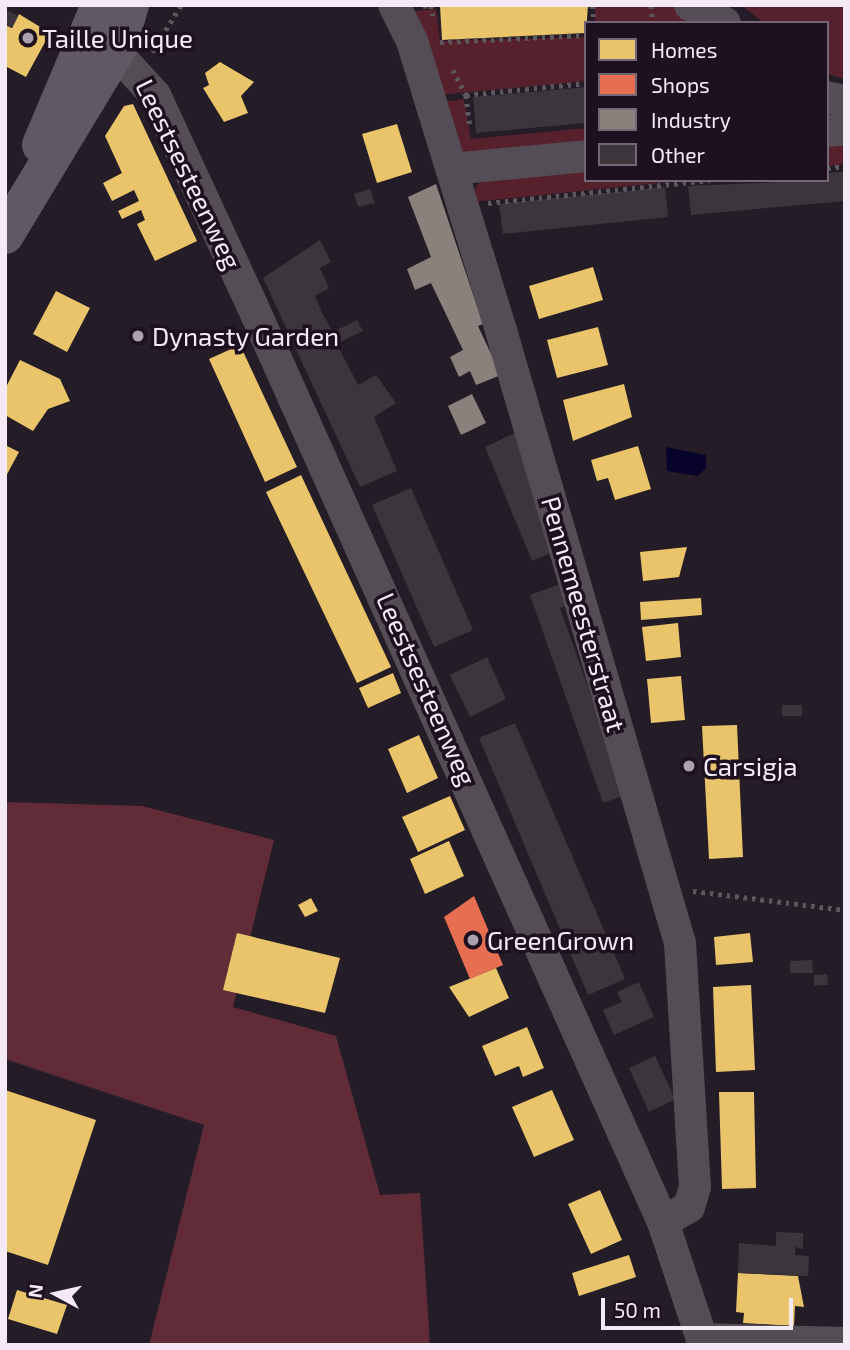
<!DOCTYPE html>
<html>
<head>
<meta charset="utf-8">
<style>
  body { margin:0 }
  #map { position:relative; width:850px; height:1350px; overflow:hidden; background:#241c26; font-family:"Exo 2",sans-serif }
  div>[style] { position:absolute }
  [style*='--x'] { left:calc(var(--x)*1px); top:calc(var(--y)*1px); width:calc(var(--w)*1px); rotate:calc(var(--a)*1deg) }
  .green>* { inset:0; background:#56212d }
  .forest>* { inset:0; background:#612c37 }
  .water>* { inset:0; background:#08032a }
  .homes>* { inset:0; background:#e9c46a }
  .shops>* { inset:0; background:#e76f51 }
  .industry>* { inset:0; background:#8a817c }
  .building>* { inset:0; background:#3d353c }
  .path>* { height:4.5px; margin-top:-2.25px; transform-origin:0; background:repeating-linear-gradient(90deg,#5d585d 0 3.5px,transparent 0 8.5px) }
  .minor>* { height:32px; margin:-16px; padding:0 16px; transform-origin:16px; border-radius:16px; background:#544d55 }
  .major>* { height:38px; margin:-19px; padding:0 19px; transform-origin:19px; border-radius:19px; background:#605863 }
  .dots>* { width:19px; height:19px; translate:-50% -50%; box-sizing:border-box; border:4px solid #1e101f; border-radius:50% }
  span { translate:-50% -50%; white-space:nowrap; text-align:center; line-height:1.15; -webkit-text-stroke:7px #1e101f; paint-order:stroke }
  .poi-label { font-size:26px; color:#f4eaf5 }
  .left { translate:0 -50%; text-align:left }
  .street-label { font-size:26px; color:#f4eaf5 }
  .frame { position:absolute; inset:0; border:7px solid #f4eaf5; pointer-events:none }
  .legend { position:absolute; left:584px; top:21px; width:245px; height:161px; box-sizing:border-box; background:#1e101f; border:2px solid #746775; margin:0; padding:9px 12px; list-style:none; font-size:21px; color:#f4eaf5 }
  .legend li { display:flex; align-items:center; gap:14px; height:35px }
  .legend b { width:35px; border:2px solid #746775 }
  .north { position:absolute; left:21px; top:1259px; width:70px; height:70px; -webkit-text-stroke:5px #1e101f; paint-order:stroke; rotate:278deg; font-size:19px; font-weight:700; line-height:28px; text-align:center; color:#f4eaf5 }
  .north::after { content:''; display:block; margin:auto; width:24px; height:32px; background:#f4eaf5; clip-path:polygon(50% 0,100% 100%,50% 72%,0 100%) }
  .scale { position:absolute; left:601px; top:1298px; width:192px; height:32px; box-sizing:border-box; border:4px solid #f4eaf5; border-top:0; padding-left:9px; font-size:21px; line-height:24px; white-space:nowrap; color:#f4eaf5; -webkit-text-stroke:5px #1e101f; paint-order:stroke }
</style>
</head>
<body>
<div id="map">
  <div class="green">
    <i style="clip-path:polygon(595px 5px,674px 5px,706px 23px,595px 23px)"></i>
    <i style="clip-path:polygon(741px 5px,845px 5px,845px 79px,827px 74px,827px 23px,764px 23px)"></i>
    <i style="clip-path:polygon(436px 9px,440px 41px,586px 37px,586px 81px,439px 95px,415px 11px)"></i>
    <i style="clip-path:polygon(464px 99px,471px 139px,586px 128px,586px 145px,466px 154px,456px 149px,442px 102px)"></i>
    <i style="clip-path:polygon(845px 144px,845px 164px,827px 166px,827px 146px)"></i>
    <i style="clip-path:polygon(586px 170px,586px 180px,686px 180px,473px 202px,477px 184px,488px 180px)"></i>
  </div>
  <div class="forest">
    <i style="clip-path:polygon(5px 802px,142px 806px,274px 840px,233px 1007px,336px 1036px,380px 1195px,420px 1193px,430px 1345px,149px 1345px,204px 1125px,5px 1059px)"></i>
  </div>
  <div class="water">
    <i style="clip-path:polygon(666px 447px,706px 455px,706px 468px,698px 476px,667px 471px)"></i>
  </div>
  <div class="homes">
    <i style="clip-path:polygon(588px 5px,586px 33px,442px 40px,440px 6px)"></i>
    <i style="clip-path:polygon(19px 14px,50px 33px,26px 77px,5px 66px,5px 25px,12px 28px)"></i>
    <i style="clip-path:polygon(220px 62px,254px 82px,241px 96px,248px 113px,224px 122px,203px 88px,209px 85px,205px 73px)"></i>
    <i style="clip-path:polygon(133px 104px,197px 241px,155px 261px,137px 224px,145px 220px,141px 210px,122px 219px,118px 211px,139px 201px,134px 190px,112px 201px,103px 183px,122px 173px,105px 136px,124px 106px)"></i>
    <i style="clip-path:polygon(397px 124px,412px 172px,377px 183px,362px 134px)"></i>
    <i style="clip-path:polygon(593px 267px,603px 300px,539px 319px,529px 286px)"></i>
    <i style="clip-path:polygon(56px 291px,90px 308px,67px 352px,33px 334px)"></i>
    <i style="clip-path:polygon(598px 327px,608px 365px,557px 378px,547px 340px)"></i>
    <i style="clip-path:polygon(240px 345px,297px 467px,265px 482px,209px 359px)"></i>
    <i style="clip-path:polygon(20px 360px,60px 379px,70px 401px,48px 409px,33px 431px,5px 415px,5px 389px)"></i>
    <i style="clip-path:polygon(624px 384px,632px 417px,573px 441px,563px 400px)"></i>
    <i style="clip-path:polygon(5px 445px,19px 452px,5px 478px)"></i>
    <i style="clip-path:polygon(638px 446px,651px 489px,615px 500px,608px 478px,597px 481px,591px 460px)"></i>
    <i style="clip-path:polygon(301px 475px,391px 667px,357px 683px,266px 492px)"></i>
    <i style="clip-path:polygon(687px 547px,679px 577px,643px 581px,640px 552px)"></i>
    <i style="clip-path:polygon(701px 598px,702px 615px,641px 620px,640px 602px)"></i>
    <i style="clip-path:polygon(678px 623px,681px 657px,646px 661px,642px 627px)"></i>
    <i style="clip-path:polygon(393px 673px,401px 693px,368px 708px,359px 688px)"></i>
    <i style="clip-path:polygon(681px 676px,685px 720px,651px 723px,647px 679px)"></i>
    <i style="clip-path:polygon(737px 725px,743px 857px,709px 859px,702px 726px)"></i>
    <i style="clip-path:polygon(419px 735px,438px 778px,407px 793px,388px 749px)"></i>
    <i style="clip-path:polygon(450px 796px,465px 830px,418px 852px,402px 817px)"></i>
    <i style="clip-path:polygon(449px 841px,464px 876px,425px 894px,410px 859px)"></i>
    <i style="clip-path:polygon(311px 898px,318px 911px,305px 917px,298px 905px)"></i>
    <i style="clip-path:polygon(237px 933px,340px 958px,325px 1013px,223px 990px)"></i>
    <i style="clip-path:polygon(750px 933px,753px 962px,716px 965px,714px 937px)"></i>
    <i style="clip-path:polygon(496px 968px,509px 998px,469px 1017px,449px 987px)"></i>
    <i style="clip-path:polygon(751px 985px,755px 1070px,716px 1072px,713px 987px)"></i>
    <i style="clip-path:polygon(527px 1027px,544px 1068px,523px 1077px,519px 1066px,495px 1076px,482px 1046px)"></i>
    <i style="clip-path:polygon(5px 1090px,96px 1120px,48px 1265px,5px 1251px)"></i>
    <i style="clip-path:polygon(552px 1090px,574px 1140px,534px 1157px,512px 1107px)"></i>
    <i style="clip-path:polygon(719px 1092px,754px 1092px,756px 1188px,722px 1189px)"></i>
    <i style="clip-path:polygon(600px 1190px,622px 1240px,591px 1254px,568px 1204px)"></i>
    <i style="clip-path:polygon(629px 1255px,636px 1277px,579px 1296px,572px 1273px)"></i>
    <i style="clip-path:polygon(738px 1273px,798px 1276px,804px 1307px,795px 1306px,794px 1326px,743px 1323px,744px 1313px,736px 1312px)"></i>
    <i style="clip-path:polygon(17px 1290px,67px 1305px,57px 1334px,8px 1319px)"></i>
  </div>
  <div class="shops">
    <i style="clip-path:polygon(474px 896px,503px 965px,470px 979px,444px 917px)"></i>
  </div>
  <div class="industry">
    <i style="clip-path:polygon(436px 184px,483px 324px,478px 326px,501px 375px,476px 385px,470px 371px,459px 377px,450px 357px,463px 350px,431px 283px,415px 290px,407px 269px,431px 257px,408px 197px)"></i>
    <i style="clip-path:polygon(472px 394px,486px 423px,461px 435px,448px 406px)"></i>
  </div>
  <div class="building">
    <i style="clip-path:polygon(5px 9px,18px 16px,12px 28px,5px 25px)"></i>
    <i style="clip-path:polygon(586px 87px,586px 123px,476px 133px,473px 97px)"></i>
    <i style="clip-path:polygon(845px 172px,845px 201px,691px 215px,688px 186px,827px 180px,827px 173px)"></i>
    <i style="clip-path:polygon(665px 187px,668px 217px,503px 234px,499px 204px)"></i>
    <i style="clip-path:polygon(370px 189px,375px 203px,358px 207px,354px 194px)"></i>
    <i style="clip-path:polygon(320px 240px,331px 262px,320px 268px,329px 288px,315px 296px,323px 315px,333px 332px,357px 320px,363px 331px,338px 343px,341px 352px,358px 385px,376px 375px,396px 403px,374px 417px,397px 471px,360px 487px,263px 278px)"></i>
    <i style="clip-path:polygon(519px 431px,554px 552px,532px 561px,485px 447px)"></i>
    <i style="clip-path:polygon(411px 488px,473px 630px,434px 647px,372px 505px)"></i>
    <i style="clip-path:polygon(560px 584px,568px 606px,560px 608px,626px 795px,603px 803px,530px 595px)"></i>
    <i style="clip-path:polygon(487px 657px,506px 699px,470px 717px,450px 675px)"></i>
    <i style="clip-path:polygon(782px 705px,802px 705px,802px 716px,782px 716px)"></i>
    <i style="clip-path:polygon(515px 723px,625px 979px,588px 995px,479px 738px)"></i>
    <i style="clip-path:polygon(812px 960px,813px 973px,790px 973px,790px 961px)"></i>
    <i style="clip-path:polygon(827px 974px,828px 985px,814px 986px,814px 975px)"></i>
    <i style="clip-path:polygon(639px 982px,654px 1017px,614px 1035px,603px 1010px,622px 1002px,617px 992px)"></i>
    <i style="clip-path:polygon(655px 1056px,675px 1099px,649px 1112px,629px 1068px)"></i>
    <i style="clip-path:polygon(776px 1232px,803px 1233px,803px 1249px,795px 1247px,795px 1255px,809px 1256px,808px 1276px,738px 1273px,739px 1243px,776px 1246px)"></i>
  </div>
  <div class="path">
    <i style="--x:593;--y:5;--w:18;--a:87"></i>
    <i style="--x:651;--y:5;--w:18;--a:84"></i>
    <i style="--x:423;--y:6;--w:8;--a:-7"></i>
    <i style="--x:431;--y:5;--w:11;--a:80"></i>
    <i style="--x:440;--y:42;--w:146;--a:-2.7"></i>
    <i style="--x:152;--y:52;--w:55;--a:-58.3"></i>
    <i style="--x:453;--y:70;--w:28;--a:63"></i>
    <i style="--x:466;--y:95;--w:33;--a:83"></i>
    <i style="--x:466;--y:95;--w:121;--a:-5.7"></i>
    <i style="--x:827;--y:168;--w:18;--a:-6"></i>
    <i style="--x:488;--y:203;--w:223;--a:-5.9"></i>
    <i style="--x:693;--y:891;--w:153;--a:7.1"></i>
  </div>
  <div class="minor">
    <i style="--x:394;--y:5;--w:40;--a:63.4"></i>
    <i style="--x:412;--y:41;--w:307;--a:72.9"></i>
    <i style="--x:502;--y:334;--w:634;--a:73.71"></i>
    <i style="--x:680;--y:943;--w:244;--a:86.5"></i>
    <i style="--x:695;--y:1187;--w:21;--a:107"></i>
    <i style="--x:689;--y:1207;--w:30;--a:150"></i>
    <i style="--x:690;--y:5;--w:39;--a:27"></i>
    <i style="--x:100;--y:35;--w:81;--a:47.5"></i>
    <i style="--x:155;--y:95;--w:231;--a:65.2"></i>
    <i style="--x:252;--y:305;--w:1005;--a:65.86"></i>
    <i style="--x:663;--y:1222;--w:130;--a:71.6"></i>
    <i style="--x:827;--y:97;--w:18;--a:13"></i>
    <i style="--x:827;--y:131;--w:18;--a:-6"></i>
    <i style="--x:452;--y:169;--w:135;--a:-5.5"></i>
    <i style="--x:703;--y:1339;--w:142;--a:1.6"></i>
  </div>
  <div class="major">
    <i style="--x:41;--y:145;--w:152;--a:-67.1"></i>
    <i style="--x:5;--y:235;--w:217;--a:-58.9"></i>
    <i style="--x:117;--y:49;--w:46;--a:-73.5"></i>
  </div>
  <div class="dots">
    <i style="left:28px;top:38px;background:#aba2ad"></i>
    <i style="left:138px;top:336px;background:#aba2ad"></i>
    <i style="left:689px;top:766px;background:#aba2ad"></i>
    <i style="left:473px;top:940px;background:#aba2ad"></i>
  </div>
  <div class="poi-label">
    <span class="left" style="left:42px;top:38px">Taille Unique</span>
    <span class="left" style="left:152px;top:336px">Dynasty Garden</span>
    <span class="left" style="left:703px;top:766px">Carsigja</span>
    <span class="left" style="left:487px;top:940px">GreenGrown</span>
  </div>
  <div class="street-label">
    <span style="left:189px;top:174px;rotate:64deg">Leestsesteenweg</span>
    <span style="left:584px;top:614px;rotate:74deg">Pennemeesterstraat</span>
    <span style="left:427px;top:689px;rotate:66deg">Leestsesteenweg</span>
  </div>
  <div class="frame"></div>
  <ul class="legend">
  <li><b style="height:19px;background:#e9c46a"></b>Homes</li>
  <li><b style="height:19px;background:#e76f51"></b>Shops</li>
  <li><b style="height:19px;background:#8a817c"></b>Industry</li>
  <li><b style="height:19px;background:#3d353c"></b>Other</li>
  </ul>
  <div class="north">N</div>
  <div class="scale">50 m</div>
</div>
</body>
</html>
